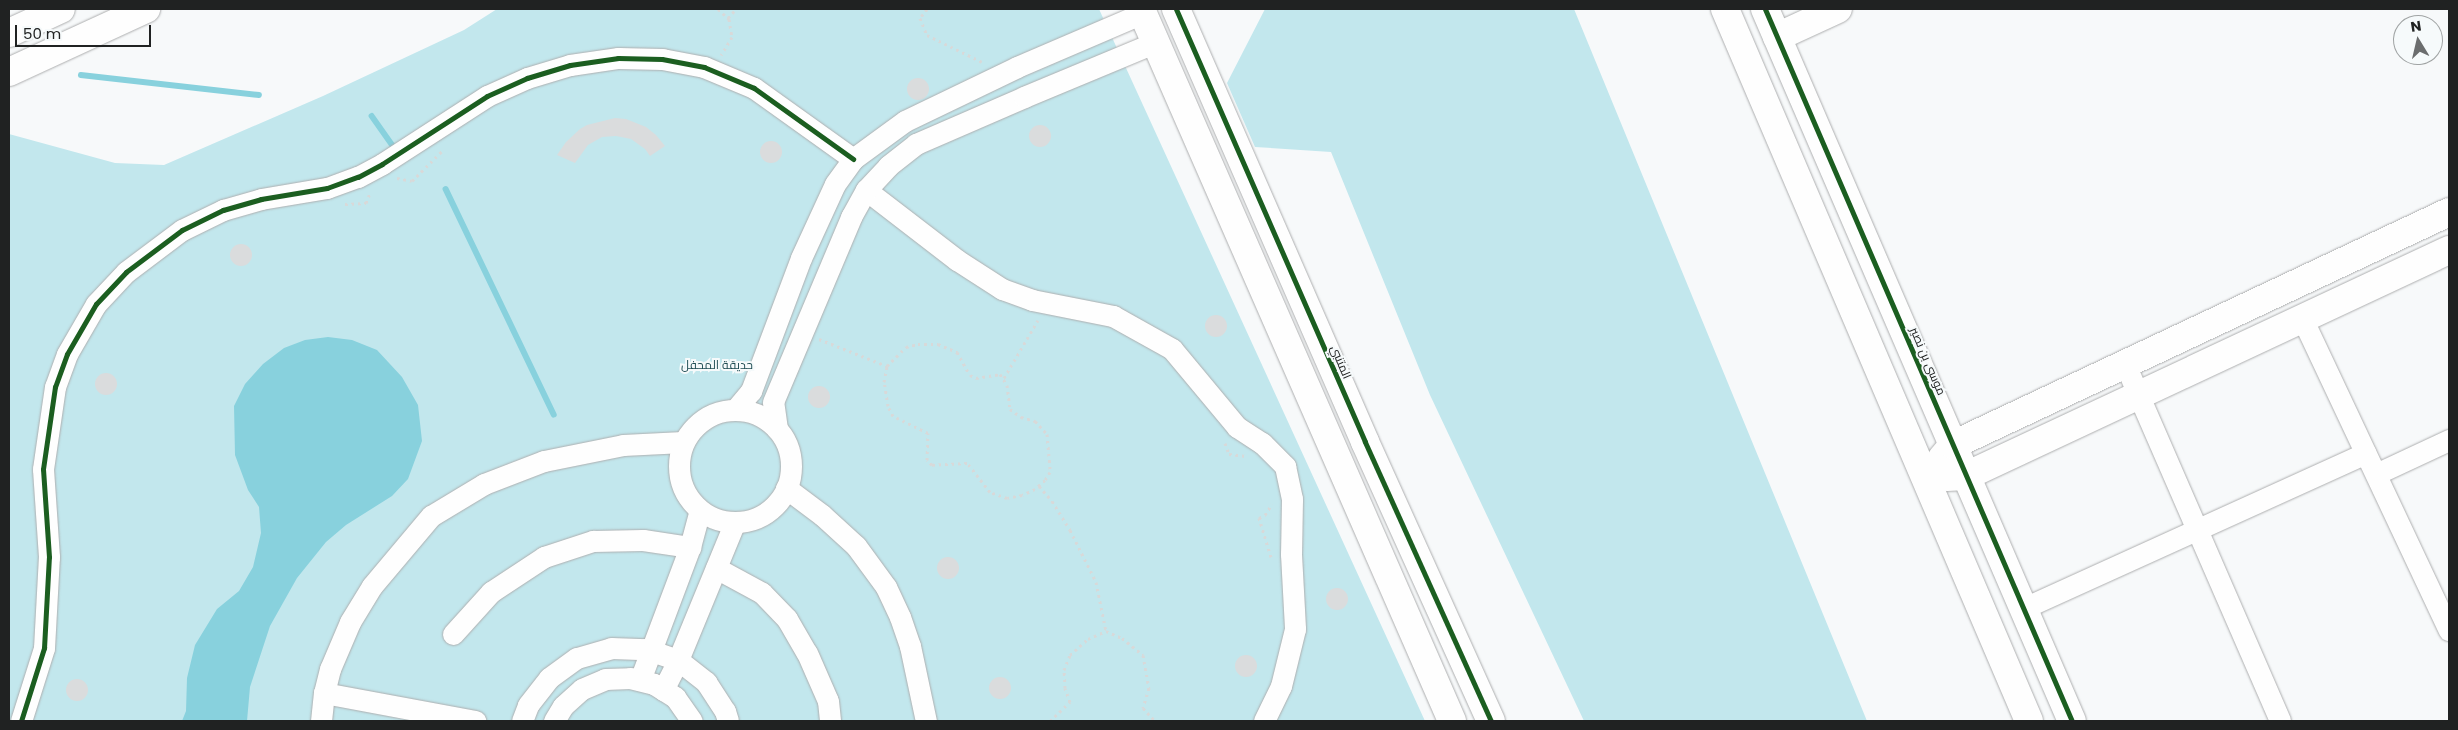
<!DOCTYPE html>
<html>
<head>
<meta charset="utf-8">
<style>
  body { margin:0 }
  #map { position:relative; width:2458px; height:730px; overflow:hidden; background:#f7f9fa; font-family:Poppins,Cairo,sans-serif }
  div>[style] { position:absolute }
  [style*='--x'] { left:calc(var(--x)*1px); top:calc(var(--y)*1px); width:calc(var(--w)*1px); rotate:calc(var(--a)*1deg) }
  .green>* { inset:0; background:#c2e7ed }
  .water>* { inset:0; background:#88d1dd }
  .stream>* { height:5.5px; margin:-2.75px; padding:0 2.75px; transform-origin:2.75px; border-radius:2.75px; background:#88d1dd }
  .building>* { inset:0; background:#dadcdd }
  .round { border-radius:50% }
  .path>* { height:3px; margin-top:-1.5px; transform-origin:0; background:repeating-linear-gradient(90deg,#d8d9d9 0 2.5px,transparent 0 6.5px) }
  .roads { filter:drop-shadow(0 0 1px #adaeaf) drop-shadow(0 0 1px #adaeaf) }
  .street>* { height:21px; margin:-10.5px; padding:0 10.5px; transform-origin:10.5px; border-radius:10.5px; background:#fefefe }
  .street>.ring { margin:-10.5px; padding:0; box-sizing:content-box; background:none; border:21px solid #fefefe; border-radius:50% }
  .secondary>* { height:28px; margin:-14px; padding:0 14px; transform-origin:14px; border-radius:14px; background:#fefefe }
  .cycleway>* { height:5px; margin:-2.5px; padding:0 2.5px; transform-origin:2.5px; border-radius:2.5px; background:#1b5e20 }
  span { translate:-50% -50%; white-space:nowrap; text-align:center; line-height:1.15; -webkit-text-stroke:4px #f6fafb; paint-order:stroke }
  .street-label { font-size:12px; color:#202222 }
  .park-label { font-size:12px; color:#1c4a51 }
  .frame { position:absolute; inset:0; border:10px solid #202222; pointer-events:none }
  .north { position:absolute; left:2393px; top:15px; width:50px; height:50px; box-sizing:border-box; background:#f6fafb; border:1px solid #a0a4a4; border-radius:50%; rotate:351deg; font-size:14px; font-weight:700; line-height:20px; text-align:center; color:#202222 }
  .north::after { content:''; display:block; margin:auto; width:18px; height:22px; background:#6b6d6e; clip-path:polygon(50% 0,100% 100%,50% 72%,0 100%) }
  .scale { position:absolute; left:15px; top:25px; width:136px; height:22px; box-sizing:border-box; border:2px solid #202222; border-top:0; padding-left:6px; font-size:15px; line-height:18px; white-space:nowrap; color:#202222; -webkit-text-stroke:4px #f6fafb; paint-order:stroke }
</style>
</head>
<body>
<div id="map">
  <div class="green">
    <i style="clip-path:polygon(497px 9px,1099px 9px,1425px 721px,9px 721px,9px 134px,115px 163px,164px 165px,323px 96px,464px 30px)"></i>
    <i style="clip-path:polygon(1265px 9px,1574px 9px,1867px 721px,1584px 721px,1430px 395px,1331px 152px,1255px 147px,1227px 83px)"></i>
  </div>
  <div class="water">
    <i style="clip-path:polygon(328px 337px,352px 340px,377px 350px,402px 377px,418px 405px,422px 441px,408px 479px,392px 496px,346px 525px,326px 542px,297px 578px,270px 626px,250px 687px,247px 721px,182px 721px,186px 711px,187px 678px,195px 645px,217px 609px,239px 591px,253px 567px,261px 533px,259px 507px,248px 490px,235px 455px,234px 406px,245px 384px,263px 364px,284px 348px,305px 340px)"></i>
  </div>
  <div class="stream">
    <i style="--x:81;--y:75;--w:179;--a:6.4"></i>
    <i style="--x:372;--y:116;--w:42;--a:54.8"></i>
    <i style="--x:446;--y:189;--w:250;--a:64.4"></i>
  </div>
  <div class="building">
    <i class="round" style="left:907px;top:78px;width:22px;height:22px"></i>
    <i style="clip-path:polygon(615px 118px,626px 119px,646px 127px,656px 135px,665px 146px,650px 156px,645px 149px,631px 139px,616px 136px,602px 137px,588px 145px,575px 163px,557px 155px,566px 142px,580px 129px,587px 125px)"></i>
    <i class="round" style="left:1029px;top:125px;width:22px;height:22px"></i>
    <i class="round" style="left:760px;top:141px;width:22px;height:22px"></i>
    <i class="round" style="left:230px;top:244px;width:22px;height:22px"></i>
    <i class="round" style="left:1205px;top:315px;width:22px;height:22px"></i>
    <i class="round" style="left:95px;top:373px;width:22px;height:22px"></i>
    <i class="round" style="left:808px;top:386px;width:22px;height:22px"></i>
    <i class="round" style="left:937px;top:557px;width:22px;height:22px"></i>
    <i class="round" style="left:1326px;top:588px;width:22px;height:22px"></i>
    <i class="round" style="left:1235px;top:655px;width:22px;height:22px"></i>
    <i class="round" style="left:989px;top:677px;width:22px;height:22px"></i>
    <i class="round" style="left:66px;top:679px;width:22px;height:22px"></i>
  </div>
  <div class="path">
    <i style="--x:718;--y:9;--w:15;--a:42"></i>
    <i style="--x:729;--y:19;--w:18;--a:81"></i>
    <i style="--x:732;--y:37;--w:21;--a:121"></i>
    <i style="--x:927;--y:9;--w:11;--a:128"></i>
    <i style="--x:920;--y:18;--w:18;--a:68"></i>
    <i style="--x:927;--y:35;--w:61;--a:26.1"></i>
    <i style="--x:728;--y:18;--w:12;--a:-48"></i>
    <i style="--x:397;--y:178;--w:15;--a:11"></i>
    <i style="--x:412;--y:181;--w:44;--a:-45"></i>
    <i style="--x:345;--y:204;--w:21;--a:-3"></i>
    <i style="--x:366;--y:203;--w:11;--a:-68"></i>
    <i style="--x:819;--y:339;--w:73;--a:21.7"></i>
    <i style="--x:887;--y:366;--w:27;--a:-45"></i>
    <i style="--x:906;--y:347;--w:12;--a:-14"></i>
    <i style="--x:918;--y:344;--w:20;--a:0"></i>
    <i style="--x:938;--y:344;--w:21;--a:23"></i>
    <i style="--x:957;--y:352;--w:26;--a:61"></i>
    <i style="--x:970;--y:375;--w:7;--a:27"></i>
    <i style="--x:976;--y:378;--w:24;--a:-9"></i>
    <i style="--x:1000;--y:374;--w:13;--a:58"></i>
    <i style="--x:1007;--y:385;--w:24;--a:83"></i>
    <i style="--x:1010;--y:409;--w:14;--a:36"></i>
    <i style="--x:1021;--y:417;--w:15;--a:16"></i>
    <i style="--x:1035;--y:421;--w:18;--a:47"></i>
    <i style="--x:1047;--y:434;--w:38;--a:85"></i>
    <i style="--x:1050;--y:472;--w:9;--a:122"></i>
    <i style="--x:1045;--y:480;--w:13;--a:138"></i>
    <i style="--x:1035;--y:489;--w:14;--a:155"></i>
    <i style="--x:1022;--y:495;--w:15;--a:169"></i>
    <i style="--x:1007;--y:498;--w:18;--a:-161"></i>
    <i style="--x:990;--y:492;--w:37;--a:-128"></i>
    <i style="--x:967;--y:463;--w:35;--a:177"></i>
    <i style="--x:932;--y:465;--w:7;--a:-135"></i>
    <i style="--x:927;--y:460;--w:27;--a:-88"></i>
    <i style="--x:928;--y:433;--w:39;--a:-154"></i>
    <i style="--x:893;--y:416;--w:11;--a:-117"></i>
    <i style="--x:888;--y:406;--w:24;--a:-99"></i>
    <i style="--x:884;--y:382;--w:16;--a:-79"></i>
    <i style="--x:1004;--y:378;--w:67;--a:-59.6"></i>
    <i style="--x:1225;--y:443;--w:12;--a:70"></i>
    <i style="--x:1229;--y:454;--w:17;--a:7"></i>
    <i style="--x:1039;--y:486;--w:20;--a:49"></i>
    <i style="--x:1052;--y:501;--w:34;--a:58"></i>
    <i style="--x:1070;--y:530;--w:58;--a:63.4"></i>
    <i style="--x:1096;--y:582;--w:50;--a:78.5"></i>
    <i style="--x:1271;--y:557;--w:41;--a:-107.1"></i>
    <i style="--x:1259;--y:518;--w:7;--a:-27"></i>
    <i style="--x:1265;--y:515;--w:13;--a:-58"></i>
    <i style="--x:1050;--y:721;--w:28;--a:-44"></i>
    <i style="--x:1070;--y:702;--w:15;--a:-110"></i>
    <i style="--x:1065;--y:688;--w:18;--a:-93"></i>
    <i style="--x:1064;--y:670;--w:16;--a:-68"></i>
    <i style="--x:1070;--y:655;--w:24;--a:-42"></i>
    <i style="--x:1088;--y:639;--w:20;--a:-24"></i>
    <i style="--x:1106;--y:631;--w:17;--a:24"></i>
    <i style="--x:1122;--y:638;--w:27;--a:39"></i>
    <i style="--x:1143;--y:655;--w:34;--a:80"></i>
    <i style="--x:1149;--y:688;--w:21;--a:107"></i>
    <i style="--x:1143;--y:708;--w:18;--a:47"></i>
  </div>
  <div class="roads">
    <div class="street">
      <i style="--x:866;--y:190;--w:115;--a:37.6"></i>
      <i style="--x:957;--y:260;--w:54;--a:32.8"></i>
      <i style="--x:1002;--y:289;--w:32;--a:20"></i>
      <i style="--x:1032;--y:300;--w:83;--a:11.2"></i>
      <i style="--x:1113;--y:316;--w:68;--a:29.2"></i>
      <i style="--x:1172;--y:349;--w:102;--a:50.2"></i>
      <i style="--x:1237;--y:427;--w:30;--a:33"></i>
      <i style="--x:1262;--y:443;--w:33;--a:45"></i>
      <i style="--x:1285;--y:466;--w:34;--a:78"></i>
      <i style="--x:1292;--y:499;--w:55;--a:91"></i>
      <i style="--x:1291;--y:554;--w:75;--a:86.9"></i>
      <i style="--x:1295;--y:629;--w:59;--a:103.8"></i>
      <i style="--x:1281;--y:686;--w:39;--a:116"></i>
      <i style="--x:2302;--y:318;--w:345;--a:64.8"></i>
      <i style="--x:2125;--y:364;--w:389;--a:66.5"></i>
      <i style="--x:735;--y:410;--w:25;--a:-50"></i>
      <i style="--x:751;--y:391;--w:142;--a:-69.4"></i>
      <i style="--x:801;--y:258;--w:81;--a:-65.3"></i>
      <i style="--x:835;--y:184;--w:31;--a:-54"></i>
      <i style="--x:853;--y:159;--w:64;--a:-36.2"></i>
      <i style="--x:905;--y:121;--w:124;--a:-25.7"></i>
      <i style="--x:1017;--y:67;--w:137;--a:-23.2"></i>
      <i class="ring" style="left:679px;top:410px;width:91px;height:91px"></i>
      <i style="--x:777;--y:429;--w:27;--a:-98"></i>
      <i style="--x:773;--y:402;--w:201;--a:-67.1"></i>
      <i style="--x:851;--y:217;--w:31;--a:-61"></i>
      <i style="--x:866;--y:190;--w:33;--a:-47"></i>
      <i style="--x:888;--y:166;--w:36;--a:-38"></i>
      <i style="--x:916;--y:144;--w:118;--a:-23.5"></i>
      <i style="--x:1024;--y:97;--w:143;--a:-22.6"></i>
      <i style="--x:2376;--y:474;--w:81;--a:-25"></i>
      <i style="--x:786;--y:488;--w:45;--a:36.9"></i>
      <i style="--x:822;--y:515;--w:46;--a:42.4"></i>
      <i style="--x:856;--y:546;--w:51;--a:53.8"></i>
      <i style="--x:886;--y:587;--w:33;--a:65"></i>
      <i style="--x:900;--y:617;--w:31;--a:71"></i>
      <i style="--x:910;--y:646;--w:77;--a:78"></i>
      <i style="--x:716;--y:568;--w:52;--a:28.5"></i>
      <i style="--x:762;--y:593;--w:36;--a:46"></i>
      <i style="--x:787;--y:619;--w:39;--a:60"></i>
      <i style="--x:807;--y:653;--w:52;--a:66.4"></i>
      <i style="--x:828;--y:701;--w:20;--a:84"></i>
      <i style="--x:2024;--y:608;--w:375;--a:-24.4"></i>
      <i style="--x:453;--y:634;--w:57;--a:-47.9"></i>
      <i style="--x:491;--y:592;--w:64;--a:-33.4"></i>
      <i style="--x:544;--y:557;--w:52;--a:-18.1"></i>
      <i style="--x:593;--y:541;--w:50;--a:-1.1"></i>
      <i style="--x:643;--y:540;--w:48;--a:8.5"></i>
      <i style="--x:640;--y:680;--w:142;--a:-69.4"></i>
      <i style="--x:690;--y:547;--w:38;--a:-75"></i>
      <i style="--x:663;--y:690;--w:34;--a:-63"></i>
      <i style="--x:678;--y:660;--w:149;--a:-67.6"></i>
      <i style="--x:324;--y:693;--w:154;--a:10.5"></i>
      <i style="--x:21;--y:721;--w:77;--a:-72.5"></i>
      <i style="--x:44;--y:648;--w:91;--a:-86.9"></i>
      <i style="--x:49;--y:557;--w:88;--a:-93.9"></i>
      <i style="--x:43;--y:469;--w:83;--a:-81.7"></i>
      <i style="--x:55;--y:387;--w:35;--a:-70"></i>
      <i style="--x:67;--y:354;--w:58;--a:-59.9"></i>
      <i style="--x:96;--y:304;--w:44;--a:-46.8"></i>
      <i style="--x:126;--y:272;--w:70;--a:-36.9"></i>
      <i style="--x:182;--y:230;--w:46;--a:-26"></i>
      <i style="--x:223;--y:210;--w:40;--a:-16"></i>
      <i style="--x:261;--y:199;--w:67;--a:-9.5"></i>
      <i style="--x:327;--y:188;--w:33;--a:-20"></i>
      <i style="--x:358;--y:177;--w:27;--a:-28"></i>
      <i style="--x:382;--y:164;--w:125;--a:-32.9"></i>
      <i style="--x:487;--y:96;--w:44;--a:-24.2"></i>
      <i style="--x:527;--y:78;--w:45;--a:-16.8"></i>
      <i style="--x:570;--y:65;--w:49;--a:-8.3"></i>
      <i style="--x:618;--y:58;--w:44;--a:1.3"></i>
      <i style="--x:662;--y:59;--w:43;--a:10.8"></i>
      <i style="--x:704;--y:67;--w:54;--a:22.8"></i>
      <i style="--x:754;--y:88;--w:122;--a:35.6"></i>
      <i style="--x:321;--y:721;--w:28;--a:-84"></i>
      <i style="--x:324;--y:693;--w:25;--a:-76"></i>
      <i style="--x:330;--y:669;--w:51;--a:-66.9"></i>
      <i style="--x:350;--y:622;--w:42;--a:-58.6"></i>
      <i style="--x:372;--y:586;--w:92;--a:-49.9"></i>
      <i style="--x:431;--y:516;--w:62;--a:-31.1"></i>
      <i style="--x:484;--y:484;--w:64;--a:-21"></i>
      <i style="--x:544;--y:461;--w:81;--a:-11.4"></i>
      <i style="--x:623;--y:445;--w:60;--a:-2.9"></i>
      <i style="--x:522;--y:721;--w:17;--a:-69"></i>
      <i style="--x:528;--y:705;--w:34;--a:-52"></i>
      <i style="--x:549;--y:678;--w:34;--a:-36"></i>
      <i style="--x:577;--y:658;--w:35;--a:-16"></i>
      <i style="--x:611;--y:648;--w:35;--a:2"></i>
      <i style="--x:646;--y:649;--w:34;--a:19"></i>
      <i style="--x:678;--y:660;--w:36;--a:38"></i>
      <i style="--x:706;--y:682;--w:35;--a:57"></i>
      <i style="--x:725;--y:711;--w:10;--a:73"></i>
      <i style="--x:554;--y:721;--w:17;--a:-59"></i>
      <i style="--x:563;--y:706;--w:25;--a:-42"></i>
      <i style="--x:582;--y:689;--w:25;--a:-23"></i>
      <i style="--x:605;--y:679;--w:25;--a:-2"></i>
      <i style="--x:630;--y:678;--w:25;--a:14"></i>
      <i style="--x:654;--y:684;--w:25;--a:32"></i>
      <i style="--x:675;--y:697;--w:29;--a:55"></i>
    </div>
    <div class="secondary">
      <i style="--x:1141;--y:9;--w:777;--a:66.4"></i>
      <i style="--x:1176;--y:9;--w:472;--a:66.4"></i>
      <i style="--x:1365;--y:442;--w:306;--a:65.7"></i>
      <i style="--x:1725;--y:9;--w:774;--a:66.88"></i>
      <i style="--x:1765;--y:9;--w:775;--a:66.68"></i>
      <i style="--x:9;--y:33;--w:57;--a:-24.8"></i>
      <i style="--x:1777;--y:37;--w:67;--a:-24.7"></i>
      <i style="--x:9;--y:72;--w:151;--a:-24.7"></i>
      <i style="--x:1942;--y:458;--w:17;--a:-50"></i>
      <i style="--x:1953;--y:445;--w:548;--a:-25.16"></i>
      <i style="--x:1947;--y:477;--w:19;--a:-3"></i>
      <i style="--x:1966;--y:476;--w:533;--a:-25.08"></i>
    </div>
  </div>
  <div class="cycleway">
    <i style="--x:1176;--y:9;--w:472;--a:66.4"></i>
    <i style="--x:1365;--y:442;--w:306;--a:65.7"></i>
    <i style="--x:1765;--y:9;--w:775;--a:66.68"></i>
    <i style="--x:21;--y:721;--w:77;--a:-72.5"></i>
    <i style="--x:44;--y:648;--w:91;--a:-86.9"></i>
    <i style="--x:49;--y:557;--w:88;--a:-93.9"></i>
    <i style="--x:43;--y:469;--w:83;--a:-81.7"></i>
    <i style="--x:55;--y:387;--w:35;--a:-70"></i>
    <i style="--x:67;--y:354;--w:58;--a:-59.9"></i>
    <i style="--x:96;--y:304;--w:44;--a:-46.8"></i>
    <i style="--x:126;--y:272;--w:70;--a:-36.9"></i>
    <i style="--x:182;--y:230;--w:46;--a:-26"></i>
    <i style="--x:223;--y:210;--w:40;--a:-16"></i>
    <i style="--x:261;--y:199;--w:67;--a:-9.5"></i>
    <i style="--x:327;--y:188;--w:33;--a:-20"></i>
    <i style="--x:358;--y:177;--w:27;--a:-28"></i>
    <i style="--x:382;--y:164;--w:125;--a:-32.9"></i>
    <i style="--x:487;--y:96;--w:44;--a:-24.2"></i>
    <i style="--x:527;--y:78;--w:45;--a:-16.8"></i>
    <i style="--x:570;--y:65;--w:49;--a:-8.3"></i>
    <i style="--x:618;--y:58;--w:44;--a:1.3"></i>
    <i style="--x:662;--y:59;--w:43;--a:10.8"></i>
    <i style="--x:704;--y:67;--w:54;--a:22.8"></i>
    <i style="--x:754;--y:88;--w:122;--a:35.6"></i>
  </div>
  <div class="street-label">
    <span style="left:1928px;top:361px;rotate:67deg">موسى بن نصير</span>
    <span style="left:1341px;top:362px;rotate:67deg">المتنبي</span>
  </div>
  <div class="park-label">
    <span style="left:717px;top:365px">حديقة المحفل</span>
  </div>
  <div class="frame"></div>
  <div class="north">N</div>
  <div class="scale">50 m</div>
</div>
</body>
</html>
